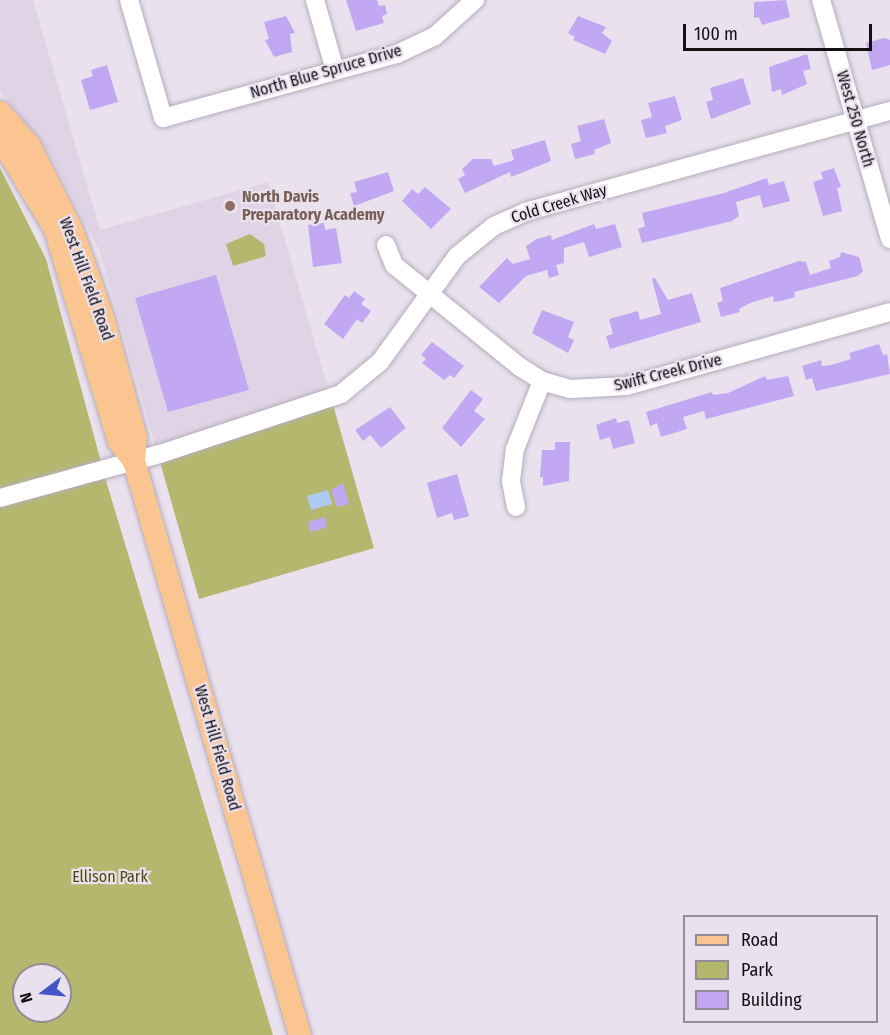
<!DOCTYPE html>
<html>
<head>
<meta charset="utf-8">
<style>
  body { margin:0 }
  #map { position:relative; width:890px; height:1035px; overflow:hidden; background:#e9e1ee; font-family:"Fira Sans Condensed",sans-serif }
  div>[style] { position:absolute }
  [style*='--x'] { left:calc(var(--x)*1px); top:calc(var(--y)*1px); width:calc(var(--w)*1px); rotate:calc(var(--a)*1deg) }
  .built>* { inset:0; background:#e0d3e6 }
  .green>* { inset:0; background:#b4b86e }
  .water>* { inset:0; background:#afcaf3 }
  .building>* { inset:0; background:#c2a7f2 }
  .roads { filter:drop-shadow(0 0 2px #b5adba) drop-shadow(0 0 2px #b5adba) }
  .minor>* { height:18px; margin:-9px; padding:0 9px; transform-origin:9px; border-radius:9px; background:#fff }
  .major>* { height:22px; margin:-11px; padding:0 11px; transform-origin:11px; border-radius:11px; background:#fbc591 }
  .dots>* { width:16px; height:16px; translate:-50% -50%; box-sizing:border-box; border:3px solid #e9e1ee; border-radius:50% }
  span { translate:-50% -50%; white-space:nowrap; text-align:center; line-height:1.15; -webkit-text-stroke:4.5px #e9e1ee; paint-order:stroke }
  .street-label { font-size:16px; color:#131014 }
  .education-label { font-size:16px; color:#785e54; font-weight:700 }
  .left { translate:0 -50%; text-align:left }
  .park-label { font-size:16px; color:#4a4c09 }
  .legend { position:absolute; left:683px; top:915px; width:195px; height:108px; box-sizing:border-box; background:#e9e1ee; border:2px solid #938d97; margin:0; padding:8px 10px; list-style:none; font-size:18px; color:#131014 }
  .legend li { display:flex; align-items:center; gap:12px; height:30px }
  .legend b { width:30px; border:2px solid #938d97 }
  .north { position:absolute; left:12px; top:963px; width:60px; height:60px; box-sizing:border-box; background:#e9e1ee; border:2px solid #938d97; border-radius:50%; rotate:254deg; font-size:16px; font-weight:700; line-height:24px; text-align:center; color:#131014 }
  .north::after { content:''; display:block; margin:auto; width:21px; height:27px; background:#4355c9; clip-path:polygon(50% 0,100% 100%,50% 72%,0 100%) }
  .scale { position:absolute; left:683px; top:24px; width:189px; height:27px; box-sizing:border-box; border:3px solid #131014; border-top:0; padding-left:8px; font-size:18px; line-height:21px; white-space:nowrap; color:#131014; -webkit-text-stroke:4px #e9e1ee; paint-order:stroke }
</style>
</head>
<body>
<div id="map">
  <div class="built">
    <i style="clip-path:polygon(0 0,33px 0,100px 230px,268px 182px,331px 398px,158px 455px,100px 252px,49px 152px,0 91px)"></i>
  </div>
  <div class="green">
    <i style="clip-path:polygon(evenodd,0 168px,46px 259px,107px 484px,273px 1035px,0 1035px,0 168px,24px 975px,60px 975px,60px 1011px,24px 1011px,24px 975px)"></i>
    <i style="clip-path:polygon(250px 234px,264px 244px,266px 256px,233px 266px,226px 244px)"></i>
    <i style="clip-path:polygon(331px 398px,374px 548px,199px 599px,158px 455px)"></i>
  </div>
  <div class="water">
    <i style="clip-path:polygon(328px 490px,332px 504px,311px 510px,307px 496px)"></i>
  </div>
  <div class="building">
    <i style="clip-path:polygon(346px 0,377px 0,379px 6px,385px 5px,387px 14px,382px 16px,384px 23px,356px 31px)"></i>
    <i style="clip-path:polygon(786px 0,790px 17px,762px 25px,759px 17px,754px 18px,754px 2px)"></i>
    <i style="clip-path:polygon(286px 16px,295px 33px,290px 34px,292px 52px,274px 57px,265px 40px,269px 39px,264px 22px)"></i>
    <i style="clip-path:polygon(578px 16px,606px 27px,602px 33px,612px 41px,605px 54px,573px 40px,575px 37px,568px 33px)"></i>
    <i style="clip-path:polygon(884px 38px,890px 40px,890px 65px,872px 70px,866px 43px)"></i>
    <i style="clip-path:polygon(807px 54px,811px 69px,803px 71px,807px 84px,782px 95px,781px 89px,772px 92px,769px 67px)"></i>
    <i style="clip-path:polygon(107px 65px,118px 102px,90px 110px,81px 80px,93px 76px,91px 70px)"></i>
    <i style="clip-path:polygon(743px 78px,751px 104px,711px 119px,706px 102px,713px 100px,710px 88px)"></i>
    <i style="clip-path:polygon(675px 96px,682px 120px,665px 126px,667px 133px,646px 138px,641px 120px,652px 117px,648px 103px)"></i>
    <i style="clip-path:polygon(604px 119px,611px 143px,594px 150px,595px 154px,575px 159px,571px 144px,581px 141px,577px 126px)"></i>
    <i style="clip-path:polygon(545px 140px,551px 161px,511px 177px,510px 172px,465px 193px,458px 179px,465px 175px,462px 169px,473px 159px,491px 159px,494px 166px,514px 160px,511px 150px)"></i>
    <i style="clip-path:polygon(834px 168px,841px 187px,837px 188px,842px 211px,823px 216px,813px 182px,823px 179px,821px 172px)"></i>
    <i style="clip-path:polygon(388px 172px,394px 191px,354px 206px,350px 193px,357px 192px,354px 182px)"></i>
    <i style="clip-path:polygon(767px 178px,769px 185px,784px 181px,790px 201px,763px 208px,760px 195px,736px 202px,739px 216px,732px 221px,642px 243px,638px 229px,645px 226px,642px 213px,724px 193px)"></i>
    <i style="clip-path:polygon(425px 187px,451px 209px,431px 229px,402px 201px,412px 189px,418px 194px)"></i>
    <i style="clip-path:polygon(324px 223px,325px 230px,336px 228px,342px 263px,313px 267px,308px 225px)"></i>
    <i style="clip-path:polygon(594px 224px,596px 229px,615px 224px,622px 247px,589px 257px,584px 242px,564px 248px,564px 263px,556px 265px,559px 275px,549px 278px,547px 270px,526px 276px,499px 303px,479px 287px,507px 258px,513px 264px,530px 259px,526px 246px,537px 239px,551px 235px,552px 240px)"></i>
    <i style="clip-path:polygon(841px 252px,859px 257px,863px 271px,858px 276px,794px 292px,795px 297px,781px 301px,774px 302px,773px 296px,750px 303px,739px 309px,740px 312px,721px 317px,717px 303px,723px 301px,720px 288px,799px 261px,806px 262px,810px 275px,831px 268px,829px 261px,840px 257px)"></i>
    <i style="clip-path:polygon(216px 275px,249px 390px,168px 412px,135px 298px)"></i>
    <i style="clip-path:polygon(655px 278px,668px 300px,692px 293px,701px 322px,610px 349px,606px 336px,613px 334px,609px 319px,638px 311px,640px 320px,661px 314px,652px 279px)"></i>
    <i style="clip-path:polygon(354px 291px,365px 299px,361px 304px,371px 311px,362px 323px,357px 319px,343px 339px,324px 324px,345px 295px,349px 298px)"></i>
    <i style="clip-path:polygon(542px 310px,574px 322px,568px 337px,574px 340px,568px 353px,532px 333px)"></i>
    <i style="clip-path:polygon(432px 342px,464px 366px,454px 378px,450px 375px,444px 380px,422px 363px,426px 359px,421px 355px)"></i>
    <i style="clip-path:polygon(879px 344px,883px 355px,887px 354px,890px 374px,816px 391px,812px 378px,806px 380px,802px 366px,821px 360px,822px 366px,831px 365px,851px 359px,849px 353px,856px 351px)"></i>
    <i style="clip-path:polygon(765px 376px,767px 380px,788px 376px,794px 396px,706px 419px,704px 411px,683px 417px,687px 429px,661px 437px,657px 423px,650px 426px,646px 412px,712px 392px,713px 395px,728px 393px)"></i>
    <i style="clip-path:polygon(471px 390px,483px 399px,474px 411px,485px 419px,461px 447px,442px 428px)"></i>
    <i style="clip-path:polygon(390px 407px,406px 428px,381px 448px,370px 435px,363px 441px,355px 430px)"></i>
    <i style="clip-path:polygon(616px 418px,617px 423px,629px 420px,635px 443px,613px 449px,610px 437px,600px 440px,596px 425px)"></i>
    <i style="clip-path:polygon(555px 442px,570px 442px,569px 481px,543px 486px,543px 477px,540px 477px,542px 450px,555px 450px)"></i>
    <i style="clip-path:polygon(457px 474px,469px 516px,454px 520px,452px 513px,437px 518px,427px 483px)"></i>
    <i style="clip-path:polygon(343px 483px,349px 504px,337px 507px,331px 490px)"></i>
    <i style="clip-path:polygon(325px 517px,327px 527px,311px 532px,308px 522px)"></i>
  </div>
  <div class="roads">
    <div class="minor">
      <i style="--x:129;--y:0;--w:123;--a:73.9"></i>
      <i style="--x:163;--y:118;--w:243;--a:-15.3"></i>
      <i style="--x:397;--y:54;--w:42;--a:-25.3"></i>
      <i style="--x:435;--y:36;--w:54;--a:-42"></i>
      <i style="--x:315;--y:0;--w:73;--a:74.1"></i>
      <i style="--x:821;--y:0;--w:249;--a:73.9"></i>
      <i style="--x:386;--y:245;--w:22;--a:68"></i>
      <i style="--x:394;--y:265;--w:162;--a:39"></i>
      <i style="--x:520;--y:367;--w:26;--a:32"></i>
      <i style="--x:542;--y:381;--w:29;--a:16"></i>
      <i style="--x:570;--y:389;--w:57;--a:-3"></i>
      <i style="--x:627;--y:386;--w:273;--a:-15.7"></i>
      <i style="--x:0;--y:498;--w:166;--a:-15.4"></i>
      <i style="--x:160;--y:454;--w:191;--a:-18.3"></i>
      <i style="--x:341;--y:394;--w:50;--a:-39.4"></i>
      <i style="--x:380;--y:362;--w:131;--a:-54"></i>
      <i style="--x:457;--y:256;--w:48;--a:-39"></i>
      <i style="--x:494;--y:226;--w:34;--a:-24"></i>
      <i style="--x:525;--y:212;--w:379;--a:-15.5"></i>
      <i style="--x:516;--y:507;--w:26;--a:-101"></i>
      <i style="--x:511;--y:481;--w:32;--a:-83"></i>
      <i style="--x:515;--y:449;--w:73;--a:-68.3"></i>
    </div>
    <div class="major">
      <i style="--x:0;--y:112;--w:45;--a:48.6"></i>
      <i style="--x:30;--y:146;--w:94;--a:63.4"></i>
      <i style="--x:72;--y:230;--w:92;--a:70.4"></i>
      <i style="--x:103;--y:317;--w:125;--a:74.7"></i>
      <i style="--x:136;--y:438;--w:23;--a:95"></i>
      <i style="--x:0;--y:138;--w:106;--a:58.9"></i>
      <i style="--x:55;--y:229;--w:222;--a:73.3"></i>
      <i style="--x:119;--y:442;--w:24;--a:52"></i>
      <i style="--x:134;--y:461;--w:598;--a:73.87"></i>
    </div>
  </div>
  <div class="dots">
    <i style="left:230px;top:206px;background:#8d6e63"></i>
  </div>
  <div class="street-label">
    <span style="left:326px;top:72px;rotate:-16deg">North Blue Spruce Drive</span>
    <span style="left:855px;top:119px;rotate:74deg">West 250 North</span>
    <span style="left:559px;top:204px;rotate:-17deg">Cold Creek Way</span>
    <span style="left:86px;top:279px;rotate:70deg">West Hill Field Road</span>
    <span style="left:668px;top:373px;rotate:-14deg">Swift Creek Drive</span>
    <span style="left:217px;top:748px;rotate:74deg">West Hill Field Road</span>
  </div>
  <div class="education-label">
    <span class="left" style="left:242px;top:206px">North Davis<br>Preparatory Academy</span>
  </div>
  <div class="park-label">
    <span style="left:110px;top:877px">Ellison Park</span>
  </div>
  <ul class="legend">
  <li><b style="height:8px;background:#fbc591"></b>Road</li>
  <li><b style="height:16px;background:#b4b86e"></b>Park</li>
  <li><b style="height:16px;background:#c2a7f2"></b>Building</li>
  </ul>
  <div class="north">N</div>
  <div class="scale">100 m</div>
</div>
</body>
</html>
